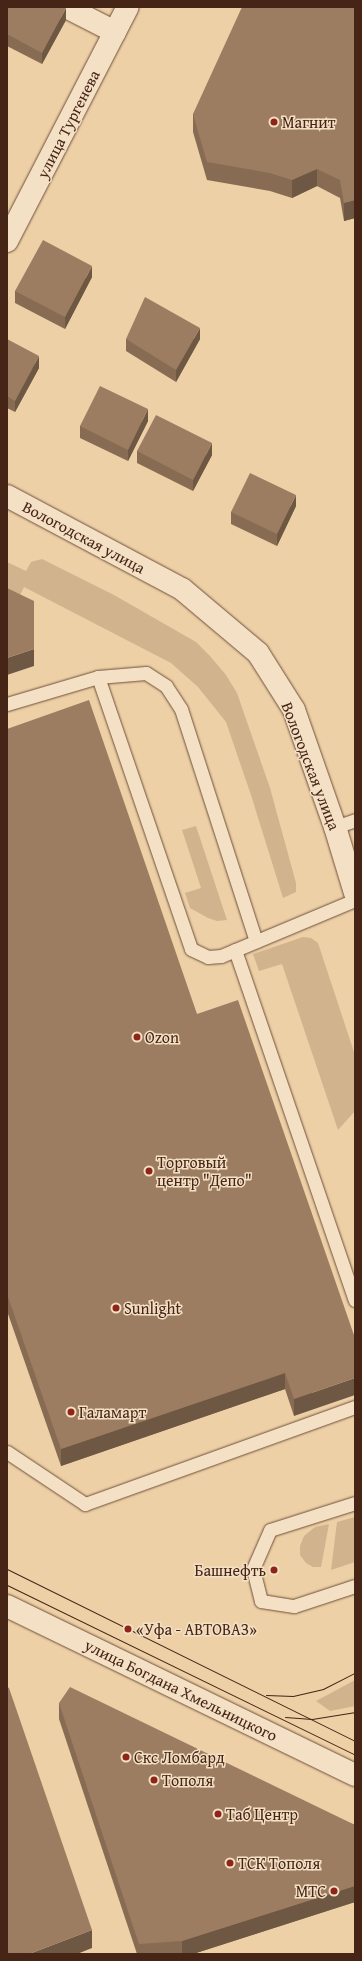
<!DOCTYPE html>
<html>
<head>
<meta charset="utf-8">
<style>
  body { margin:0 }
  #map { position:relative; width:362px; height:1961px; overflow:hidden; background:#edd0a6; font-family:"Gentium Book Plus",serif }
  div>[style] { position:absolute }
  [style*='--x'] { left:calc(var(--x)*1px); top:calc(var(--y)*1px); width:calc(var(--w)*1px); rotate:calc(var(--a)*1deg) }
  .green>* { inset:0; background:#d1b38e }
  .roads { filter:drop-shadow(0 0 1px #704f3a) drop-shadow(0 0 1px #704f3a) }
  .lane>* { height:13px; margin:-6.5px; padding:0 6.5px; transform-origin:6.5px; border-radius:6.5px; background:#f3e0c5 }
  .street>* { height:22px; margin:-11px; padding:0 11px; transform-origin:11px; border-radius:11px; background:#f3e0c5 }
  .secondary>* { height:22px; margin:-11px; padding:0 11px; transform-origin:11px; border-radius:11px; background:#f3e0c5 }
  .tram>* { height:1px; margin:-0.5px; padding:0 0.5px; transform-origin:0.5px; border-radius:0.5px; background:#462416 }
  .wall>* { inset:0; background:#876c53 }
  .shaded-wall>* { inset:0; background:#6e5844 }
  .building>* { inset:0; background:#9d7d61 }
  .dots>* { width:11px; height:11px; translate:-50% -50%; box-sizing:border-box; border:2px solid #f3e0c5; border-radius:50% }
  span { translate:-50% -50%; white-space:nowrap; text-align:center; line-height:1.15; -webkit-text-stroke:3px #f3e0c5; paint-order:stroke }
  .poi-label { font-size:16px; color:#462416 }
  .left { translate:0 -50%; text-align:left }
  .right { translate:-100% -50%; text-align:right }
  .street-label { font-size:16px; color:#462416 }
  .frame { position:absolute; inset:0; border:8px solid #462416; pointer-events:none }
</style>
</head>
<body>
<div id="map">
  <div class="green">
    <i style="clip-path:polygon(42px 559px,114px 595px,196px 642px,210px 656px,226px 675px,237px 693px,270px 788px,296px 883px,296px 892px,283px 898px,251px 795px,226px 722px,198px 687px,171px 663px,24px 587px,18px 599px,7px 594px,7px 562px,26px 571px,31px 562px)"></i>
    <i style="clip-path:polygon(196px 826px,227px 920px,217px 921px,208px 918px,190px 908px,185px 893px,201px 888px,182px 830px)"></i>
    <i style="clip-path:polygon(303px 937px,311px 938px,318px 943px,355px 1055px,355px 1111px,338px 1130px,282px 964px,259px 971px,253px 954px)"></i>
    <i style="clip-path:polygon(355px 1517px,355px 1562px,331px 1570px,337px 1522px)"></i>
    <i style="clip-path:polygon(329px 1524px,321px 1567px,313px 1567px,306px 1563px,300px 1555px,300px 1546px,304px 1536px,315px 1527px)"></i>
    <i style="clip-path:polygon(355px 1680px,355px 1706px,330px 1711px,316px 1701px)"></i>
  </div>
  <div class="roads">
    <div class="lane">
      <i style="--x:98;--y:677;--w:48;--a:-4.8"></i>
      <i style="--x:146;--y:673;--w:24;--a:33"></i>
      <i style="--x:166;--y:686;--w:27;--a:57"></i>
      <i style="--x:181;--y:709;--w:244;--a:72.1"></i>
      <i style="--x:7;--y:704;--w:95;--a:-16.5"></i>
      <i style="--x:98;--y:677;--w:287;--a:71.1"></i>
      <i style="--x:191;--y:949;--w:19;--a:25"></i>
      <i style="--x:208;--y:957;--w:13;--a:-4"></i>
      <i style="--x:221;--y:956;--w:145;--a:-22.7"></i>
      <i style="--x:335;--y:827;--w:21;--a:-19"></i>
      <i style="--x:235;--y:950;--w:370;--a:71.1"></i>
      <i style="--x:7;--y:1452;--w:94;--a:33.7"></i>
      <i style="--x:85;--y:1504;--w:287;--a:-19.8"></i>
      <i style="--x:355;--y:1503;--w:89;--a:162.4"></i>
      <i style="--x:270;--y:1530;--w:43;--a:113.6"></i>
      <i style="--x:253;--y:1569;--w:33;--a:76"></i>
      <i style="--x:261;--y:1601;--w:33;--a:9"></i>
      <i style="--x:294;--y:1606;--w:64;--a:-18.2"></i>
    </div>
    <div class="street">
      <i style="--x:66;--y:7;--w:55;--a:27"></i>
      <i style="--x:7;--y:241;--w:263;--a:-62.7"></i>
    </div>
    <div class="secondary">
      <i style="--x:7;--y:496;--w:198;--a:28"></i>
      <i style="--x:182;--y:589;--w:99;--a:40.1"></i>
      <i style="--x:258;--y:653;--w:67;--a:57.7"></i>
      <i style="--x:294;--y:710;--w:124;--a:70.7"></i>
      <i style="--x:335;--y:827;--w:69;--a:73.1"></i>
      <i style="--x:7;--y:1606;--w:387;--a:25.9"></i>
    </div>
  </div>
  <div class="tram">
    <i style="--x:7;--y:1569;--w:388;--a:26.3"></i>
    <i style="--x:7;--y:1585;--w:387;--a:26"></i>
    <i style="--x:266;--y:1695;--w:27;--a:2"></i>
    <i style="--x:293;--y:1696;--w:31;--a:-13"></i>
    <i style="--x:323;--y:1689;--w:36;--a:-27"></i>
    <i style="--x:285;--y:1717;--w:27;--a:4"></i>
    <i style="--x:312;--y:1719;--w:44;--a:-9.2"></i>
  </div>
  <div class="wall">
    <i style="clip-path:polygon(7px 7px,66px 20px,42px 64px,7px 46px)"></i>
    <i style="clip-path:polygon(355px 7px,355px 218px,344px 221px,340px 198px,317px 186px,292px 198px,270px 191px,207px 180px,193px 132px,193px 114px)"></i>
    <i style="clip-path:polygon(92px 277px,65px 329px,15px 303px,15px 291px)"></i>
    <i style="clip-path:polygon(7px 339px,39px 368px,15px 412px,7px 408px)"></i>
    <i style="clip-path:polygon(126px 339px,200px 339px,176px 382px,126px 351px)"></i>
    <i style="clip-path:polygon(148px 421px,128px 461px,80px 438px,80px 426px)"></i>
    <i style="clip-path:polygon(137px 451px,212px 455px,193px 491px,137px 463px)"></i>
    <i style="clip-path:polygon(296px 506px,277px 546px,231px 524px,231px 512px)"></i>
    <i style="clip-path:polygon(7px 729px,197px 1014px,355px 1338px,294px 1416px,285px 1389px,61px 1466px,7px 1311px)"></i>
    <i style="clip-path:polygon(59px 1703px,355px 1825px,355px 1902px,193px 1954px,137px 1954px,59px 1719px)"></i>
  </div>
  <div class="shaded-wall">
    <i style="clip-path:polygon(66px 8px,66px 20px,42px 64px,42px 53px)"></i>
    <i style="clip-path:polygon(317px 169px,317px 186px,292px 198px,292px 180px)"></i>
    <i style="clip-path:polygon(355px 200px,355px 218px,344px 221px,344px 203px)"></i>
    <i style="clip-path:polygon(92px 266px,92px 277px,65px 329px,65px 317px)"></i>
    <i style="clip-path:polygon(200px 328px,200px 339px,176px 382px,176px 370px)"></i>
    <i style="clip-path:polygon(39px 356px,39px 368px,15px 412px,15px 401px)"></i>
    <i style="clip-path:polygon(148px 409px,148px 421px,128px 461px,128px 450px)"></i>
    <i style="clip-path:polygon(212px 443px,212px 455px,193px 491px,193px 480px)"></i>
    <i style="clip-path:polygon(296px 495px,296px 506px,277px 546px,277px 534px)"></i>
    <i style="clip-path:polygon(34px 649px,34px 666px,7px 675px,7px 658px)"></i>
    <i style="clip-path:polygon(285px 1373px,285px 1389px,61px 1466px,61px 1449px)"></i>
    <i style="clip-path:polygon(355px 1378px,355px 1395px,294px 1416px,294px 1399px)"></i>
    <i style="clip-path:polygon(355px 1886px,355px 1902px,193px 1954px,182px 1954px,182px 1941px)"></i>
    <i style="clip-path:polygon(92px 1930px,92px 1948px,77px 1954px,29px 1954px)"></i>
  </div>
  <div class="building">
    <i style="clip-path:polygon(7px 7px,63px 7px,66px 8px,42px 53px,7px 34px)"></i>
    <i style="clip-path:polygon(242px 7px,355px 7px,355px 200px,344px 203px,340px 180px,317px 169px,292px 180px,270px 173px,207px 162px,193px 114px)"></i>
    <i style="clip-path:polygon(43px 240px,92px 266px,65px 317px,15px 291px)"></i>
    <i style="clip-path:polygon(145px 297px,200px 328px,176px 370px,126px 339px)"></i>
    <i style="clip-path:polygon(7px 339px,39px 356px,15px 401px,7px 396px)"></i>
    <i style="clip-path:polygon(100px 386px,148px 409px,128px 450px,80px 426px)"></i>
    <i style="clip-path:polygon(156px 415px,212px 443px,193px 480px,137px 451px)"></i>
    <i style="clip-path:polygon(250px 473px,296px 495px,277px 534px,231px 512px)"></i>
    <i style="clip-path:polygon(7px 588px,34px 601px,34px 649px,7px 658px)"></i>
    <i style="clip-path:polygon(89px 700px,197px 1014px,238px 1000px,355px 1338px,355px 1378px,294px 1399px,285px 1373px,61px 1449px,7px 1294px,7px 729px)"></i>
    <i style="clip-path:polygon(7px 1687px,9px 1688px,92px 1930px,29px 1954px,7px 1954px)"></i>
    <i style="clip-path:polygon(70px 1687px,355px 1825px,355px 1886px,182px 1941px,139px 1944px,59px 1703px)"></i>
  </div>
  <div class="dots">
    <i style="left:274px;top:122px;background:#8f2418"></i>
    <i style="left:137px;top:1037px;background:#8f2418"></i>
    <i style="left:149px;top:1171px;background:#8f2418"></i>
    <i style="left:116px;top:1308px;background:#8f2418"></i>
    <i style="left:71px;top:1412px;background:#8f2418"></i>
    <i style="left:274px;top:1570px;background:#8f2418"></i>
    <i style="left:128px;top:1629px;background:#8f2418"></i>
    <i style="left:126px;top:1757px;background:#8f2418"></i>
    <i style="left:154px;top:1780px;background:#8f2418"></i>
    <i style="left:218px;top:1814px;background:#8f2418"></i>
    <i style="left:230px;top:1863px;background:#8f2418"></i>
    <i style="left:334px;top:1891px;background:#8f2418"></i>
  </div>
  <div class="poi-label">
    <span class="left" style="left:282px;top:122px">Магнит</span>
    <span class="left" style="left:145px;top:1037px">Ozon</span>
    <span class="left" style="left:157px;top:1171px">Торговый<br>центр "Депо"</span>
    <span class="left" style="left:124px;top:1308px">Sunlight</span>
    <span class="left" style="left:79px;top:1412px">Галамарт</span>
    <span class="right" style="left:266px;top:1570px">Башнефть</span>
    <span class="left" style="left:136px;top:1629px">«Уфа - АВТОВАЗ»</span>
    <span class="left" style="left:134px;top:1757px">Скс Ломбард</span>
    <span class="left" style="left:162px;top:1780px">Тополя</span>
    <span class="left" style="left:226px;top:1814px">Таб Центр</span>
    <span class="left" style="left:238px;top:1863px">ТСК Тополя</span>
    <span class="right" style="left:326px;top:1891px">МТС</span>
  </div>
  <div class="street-label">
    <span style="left:68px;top:124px;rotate:-63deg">улица Тургенева</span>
    <span style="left:84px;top:537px;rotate:28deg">Вологодская улица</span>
    <span style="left:311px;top:766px;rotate:69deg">Вологодская улица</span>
    <span style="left:181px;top:1690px;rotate:26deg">улица Богдана Хмельницкого</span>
  </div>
  <div class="frame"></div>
</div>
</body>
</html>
